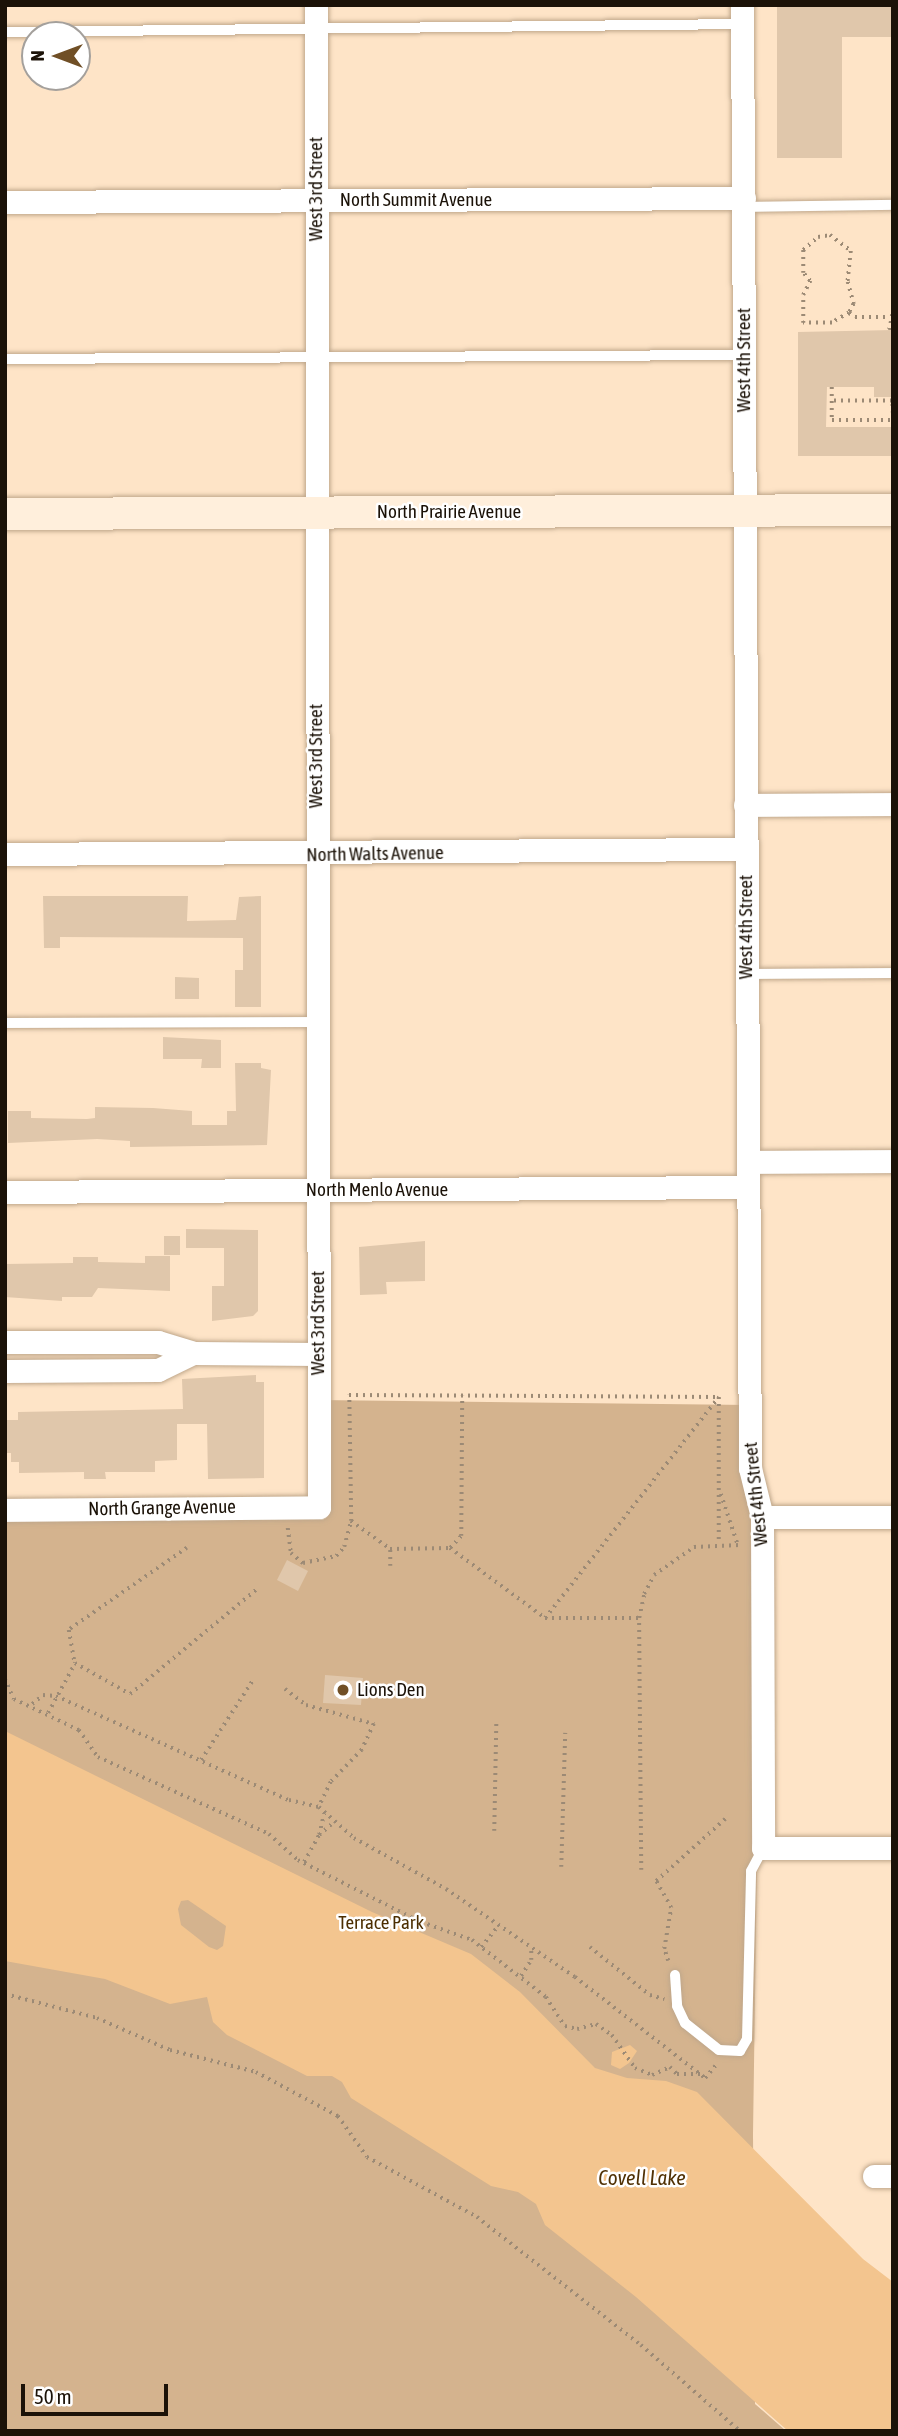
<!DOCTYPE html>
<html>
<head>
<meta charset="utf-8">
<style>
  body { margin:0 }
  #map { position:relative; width:898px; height:2436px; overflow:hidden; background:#fee4c7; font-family:"Asap Condensed",sans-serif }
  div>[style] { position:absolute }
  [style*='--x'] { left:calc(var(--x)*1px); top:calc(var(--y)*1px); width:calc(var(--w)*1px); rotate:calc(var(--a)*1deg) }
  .green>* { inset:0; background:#d4b38e }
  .water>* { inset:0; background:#f3c58f }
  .building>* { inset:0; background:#e0c7ab }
  .path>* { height:3.5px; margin-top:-1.75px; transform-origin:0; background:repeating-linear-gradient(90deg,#9c8a75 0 2px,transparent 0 7px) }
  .roads { filter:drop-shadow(0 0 2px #bfa78b) drop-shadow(0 0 2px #bfa78b) }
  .lane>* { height:10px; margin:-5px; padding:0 5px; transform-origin:5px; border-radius:5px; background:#fff }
  .street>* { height:23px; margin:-11.5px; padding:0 11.5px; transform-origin:11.5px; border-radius:11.5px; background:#fff }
  .secondary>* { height:32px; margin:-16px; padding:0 16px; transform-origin:16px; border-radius:16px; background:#ffefdc }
  .dots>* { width:19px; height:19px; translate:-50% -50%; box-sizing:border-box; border:4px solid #fff; border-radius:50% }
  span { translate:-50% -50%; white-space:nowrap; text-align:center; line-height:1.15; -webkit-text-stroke:5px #fff; paint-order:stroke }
  .street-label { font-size:19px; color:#1b1208 }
  .poi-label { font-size:19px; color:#1b1208 }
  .left { translate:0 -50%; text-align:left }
  .park-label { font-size:19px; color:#4c2e01 }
  .water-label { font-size:21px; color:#503105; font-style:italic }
  .frame { position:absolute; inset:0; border:7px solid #1b1208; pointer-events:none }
  .north { position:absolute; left:21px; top:21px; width:70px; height:70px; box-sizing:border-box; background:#fff; border:2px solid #a4a09c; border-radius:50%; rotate:270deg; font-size:19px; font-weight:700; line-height:28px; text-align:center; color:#1b1208 }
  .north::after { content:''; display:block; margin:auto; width:24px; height:32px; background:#704f26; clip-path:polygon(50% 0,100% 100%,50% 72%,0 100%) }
  .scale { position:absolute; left:21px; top:2384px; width:147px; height:32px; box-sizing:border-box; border:4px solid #1b1208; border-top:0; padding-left:9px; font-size:21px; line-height:24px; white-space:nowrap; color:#1b1208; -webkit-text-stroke:5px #fff; paint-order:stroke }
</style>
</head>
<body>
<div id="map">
  <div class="green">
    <i style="clip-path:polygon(318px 1400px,749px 1405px,762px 1517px,753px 2134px,755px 2404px,786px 2431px,5px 2431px,5px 1510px,319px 1507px)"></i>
  </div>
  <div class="water">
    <i style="clip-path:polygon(evenodd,5px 1731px,372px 1912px,471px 1954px,520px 1992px,595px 2068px,627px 2078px,666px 2081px,697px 2092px,863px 2259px,893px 2282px,893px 2431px,788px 2431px,636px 2297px,545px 2225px,536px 2204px,518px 2192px,491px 2186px,351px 2098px,342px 2082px,332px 2076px,307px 2076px,227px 2035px,213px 2022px,207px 1997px,170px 2004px,105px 1979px,5px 1961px,5px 1731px,188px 1900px,226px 1926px,223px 1946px,217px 1950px,209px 1947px,181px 1925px,178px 1909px,181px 1901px,188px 1900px)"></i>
    <i style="clip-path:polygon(630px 2045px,637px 2051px,629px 2063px,620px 2069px,611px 2065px,612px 2052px)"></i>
  </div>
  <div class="building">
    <i style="clip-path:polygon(777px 5px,893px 5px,893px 37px,842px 37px,842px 158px,777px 158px)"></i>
    <i style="clip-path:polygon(893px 330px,893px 397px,874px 397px,874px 387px,827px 387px,826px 427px,893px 427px,893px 456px,798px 456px,798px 332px)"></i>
    <i style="clip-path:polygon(43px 896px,188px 896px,187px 921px,236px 920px,239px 897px,261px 896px,261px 1007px,235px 1007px,235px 970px,243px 970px,243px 938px,60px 937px,60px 948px,44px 948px)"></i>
    <i style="clip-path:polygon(175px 977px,199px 978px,199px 999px,175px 999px)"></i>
    <i style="clip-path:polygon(163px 1037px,221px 1040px,221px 1068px,201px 1068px,202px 1059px,163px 1059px)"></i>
    <i style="clip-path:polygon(235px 1063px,261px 1063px,261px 1068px,271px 1070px,267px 1145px,130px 1147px,130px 1141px,97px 1139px,8px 1143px,8px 1111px,31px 1111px,31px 1118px,87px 1119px,95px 1118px,95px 1107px,153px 1108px,192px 1111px,192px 1125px,227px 1125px,227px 1111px,236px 1111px)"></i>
    <i style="clip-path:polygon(186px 1229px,258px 1230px,258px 1311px,253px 1316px,212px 1321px,212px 1286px,224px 1286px,224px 1248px,186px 1248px)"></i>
    <i style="clip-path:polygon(164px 1236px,180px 1236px,180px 1255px,164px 1255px)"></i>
    <i style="clip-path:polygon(425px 1241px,425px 1281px,386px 1282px,387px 1294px,360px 1295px,359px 1247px)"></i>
    <i style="clip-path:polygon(145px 1256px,170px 1256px,170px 1291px,98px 1288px,92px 1297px,62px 1297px,62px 1301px,5px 1297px,5px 1264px,73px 1263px,73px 1257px,98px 1257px,98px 1262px,145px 1263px)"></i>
    <i style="clip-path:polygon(256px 1375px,256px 1382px,264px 1382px,264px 1478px,208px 1479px,207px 1424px,177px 1424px,177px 1460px,155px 1461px,155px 1472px,105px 1472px,106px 1479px,84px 1479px,84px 1472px,19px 1473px,19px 1462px,11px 1462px,11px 1453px,5px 1453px,5px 1420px,18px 1420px,18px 1412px,183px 1409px,182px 1379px)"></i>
    <i style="clip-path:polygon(287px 1560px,308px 1571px,298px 1591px,277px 1580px)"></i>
    <i style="clip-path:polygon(325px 1675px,363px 1678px,361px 1705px,323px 1703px)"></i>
  </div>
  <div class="path">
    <i style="--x:830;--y:235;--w:26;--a:37"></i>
    <i style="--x:851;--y:251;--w:31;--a:96"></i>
    <i style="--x:848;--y:282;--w:23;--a:75"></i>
    <i style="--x:854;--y:304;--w:10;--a:119"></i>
    <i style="--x:849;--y:313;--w:20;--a:150"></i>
    <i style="--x:832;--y:323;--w:29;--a:180"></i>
    <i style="--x:803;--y:323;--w:28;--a:-90"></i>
    <i style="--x:803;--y:295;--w:16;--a:-63"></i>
    <i style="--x:810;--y:281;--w:11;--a:-131"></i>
    <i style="--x:803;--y:273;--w:23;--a:-90"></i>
    <i style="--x:803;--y:250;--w:20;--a:-41"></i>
    <i style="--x:818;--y:237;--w:12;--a:-9"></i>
    <i style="--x:849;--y:313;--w:7;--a:34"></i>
    <i style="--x:855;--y:317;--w:34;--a:0"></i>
    <i style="--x:889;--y:330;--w:21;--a:-79"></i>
    <i style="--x:832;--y:387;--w:33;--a:90"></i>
    <i style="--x:832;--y:420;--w:61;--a:0"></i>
    <i style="--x:893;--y:420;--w:19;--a:-93"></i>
    <i style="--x:892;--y:401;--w:60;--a:180"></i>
    <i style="--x:721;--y:1494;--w:54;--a:71.6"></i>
    <i style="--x:351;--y:1521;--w:47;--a:35.4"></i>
    <i style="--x:288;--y:1528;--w:25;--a:83"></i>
    <i style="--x:291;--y:1553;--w:16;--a:40"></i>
    <i style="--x:303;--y:1563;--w:34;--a:-12"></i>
    <i style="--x:336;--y:1556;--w:12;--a:-48"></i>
    <i style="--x:344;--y:1547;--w:27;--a:-75"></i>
    <i style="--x:351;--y:1521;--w:126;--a:-90.9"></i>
    <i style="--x:349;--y:1395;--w:370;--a:0.3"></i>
    <i style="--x:719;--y:1397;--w:147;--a:90"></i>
    <i style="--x:187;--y:1548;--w:144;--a:145.2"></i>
    <i style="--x:69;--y:1630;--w:34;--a:80"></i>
    <i style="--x:75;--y:1663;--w:63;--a:29.4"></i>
    <i style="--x:130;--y:1694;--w:165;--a:-39.6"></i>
    <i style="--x:450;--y:1548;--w:16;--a:-47"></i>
    <i style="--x:461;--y:1536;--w:140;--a:-89.6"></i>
    <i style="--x:390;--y:1566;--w:17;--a:-90"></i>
    <i style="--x:390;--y:1549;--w:60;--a:-1"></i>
    <i style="--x:450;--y:1548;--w:118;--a:36.4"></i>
    <i style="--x:545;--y:1618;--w:94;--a:0"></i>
    <i style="--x:545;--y:1618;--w:281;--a:-51.8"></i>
    <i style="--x:5;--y:1679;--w:22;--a:66"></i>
    <i style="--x:14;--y:1699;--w:72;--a:25.5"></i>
    <i style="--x:79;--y:1730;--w:33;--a:55"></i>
    <i style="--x:98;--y:1757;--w:188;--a:24.2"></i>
    <i style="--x:269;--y:1834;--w:39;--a:42"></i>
    <i style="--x:298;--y:1860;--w:138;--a:26.8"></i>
    <i style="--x:421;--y:1922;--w:54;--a:19.4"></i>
    <i style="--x:472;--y:1940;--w:93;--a:37.6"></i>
    <i style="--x:546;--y:1997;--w:35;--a:57"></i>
    <i style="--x:565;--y:2026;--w:12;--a:14"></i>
    <i style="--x:577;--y:2029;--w:20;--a:-15"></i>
    <i style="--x:596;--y:2024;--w:19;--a:35"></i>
    <i style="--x:612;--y:2035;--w:40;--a:55.1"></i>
    <i style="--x:635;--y:2068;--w:18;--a:22"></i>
    <i style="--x:652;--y:2075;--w:20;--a:-24"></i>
    <i style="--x:670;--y:2067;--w:10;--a:45"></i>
    <i style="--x:677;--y:2074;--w:23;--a:0"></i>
    <i style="--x:285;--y:1689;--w:26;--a:37"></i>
    <i style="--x:306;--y:1705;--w:71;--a:15.6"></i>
    <i style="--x:374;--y:1724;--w:29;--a:115"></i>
    <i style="--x:362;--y:1750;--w:45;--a:134.1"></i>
    <i style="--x:331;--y:1782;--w:28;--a:116"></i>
    <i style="--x:32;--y:1704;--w:14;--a:-39"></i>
    <i style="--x:43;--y:1695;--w:13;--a:4"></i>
    <i style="--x:56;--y:1696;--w:255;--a:24.1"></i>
    <i style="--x:289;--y:1800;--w:31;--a:13"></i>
    <i style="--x:319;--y:1807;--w:47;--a:41.5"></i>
    <i style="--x:354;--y:1838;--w:105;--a:29"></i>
    <i style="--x:446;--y:1889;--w:156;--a:34.3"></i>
    <i style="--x:575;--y:1977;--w:165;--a:37.8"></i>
    <i style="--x:705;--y:2078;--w:17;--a:-50"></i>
    <i style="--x:48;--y:1713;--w:57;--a:-61.6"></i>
    <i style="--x:201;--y:1760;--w:95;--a:-57"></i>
    <i style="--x:494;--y:1831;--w:108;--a:-88.9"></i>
    <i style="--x:319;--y:1835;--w:22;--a:-77"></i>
    <i style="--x:304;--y:1862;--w:31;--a:-61"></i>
    <i style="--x:319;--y:1835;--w:20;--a:-41"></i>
    <i style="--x:561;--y:1867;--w:134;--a:-88.3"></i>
    <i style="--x:641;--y:1870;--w:252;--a:-90.5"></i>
    <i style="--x:639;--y:1618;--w:25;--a:-78"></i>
    <i style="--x:644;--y:1594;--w:21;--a:-62"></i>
    <i style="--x:654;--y:1575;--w:49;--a:-35"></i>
    <i style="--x:694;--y:1547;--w:46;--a:-2.5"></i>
    <i style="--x:481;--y:1947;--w:28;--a:-51"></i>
    <i style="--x:590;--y:1947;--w:77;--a:38.7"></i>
    <i style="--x:650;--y:1995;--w:15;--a:16"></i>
    <i style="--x:668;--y:1961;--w:13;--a:-108"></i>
    <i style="--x:664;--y:1949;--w:42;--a:-80.3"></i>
    <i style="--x:671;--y:1908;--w:31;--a:-119"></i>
    <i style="--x:656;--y:1881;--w:93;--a:-41.9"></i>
    <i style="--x:521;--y:1976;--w:19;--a:-58"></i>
    <i style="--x:531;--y:1960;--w:12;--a:-90"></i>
    <i style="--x:5;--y:1994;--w:95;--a:14.6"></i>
    <i style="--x:97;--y:2018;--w:80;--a:23.7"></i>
    <i style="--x:170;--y:2050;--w:89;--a:14.3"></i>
    <i style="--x:256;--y:2072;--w:93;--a:28.2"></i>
    <i style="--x:338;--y:2116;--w:50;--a:54.7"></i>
    <i style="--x:367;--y:2157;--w:125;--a:28.6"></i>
    <i style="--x:477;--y:2217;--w:208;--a:38"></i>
    <i style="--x:641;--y:2345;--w:131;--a:41"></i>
    <i style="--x:211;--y:2430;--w:1;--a:90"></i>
  </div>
  <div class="roads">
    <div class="lane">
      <i style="--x:5;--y:32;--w:737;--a:-0.62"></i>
      <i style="--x:744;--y:207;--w:149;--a:-0.8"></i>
      <i style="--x:5;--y:359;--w:739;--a:-0.31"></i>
      <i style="--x:747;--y:974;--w:146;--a:-0.4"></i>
      <i style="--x:5;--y:1023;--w:312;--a:-0.2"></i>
      <i style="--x:675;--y:1975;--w:31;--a:86"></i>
      <i style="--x:677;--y:2006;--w:19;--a:65"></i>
      <i style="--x:685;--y:2023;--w:43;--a:38.5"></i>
      <i style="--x:719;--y:2050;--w:21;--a:3"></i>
      <i style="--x:740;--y:2051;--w:14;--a:-60"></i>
      <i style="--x:747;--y:2039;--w:168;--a:-88.6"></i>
      <i style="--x:751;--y:1871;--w:26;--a:-62"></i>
    </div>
    <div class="street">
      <i style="--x:742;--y:5;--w:1463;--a:89.69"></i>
      <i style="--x:750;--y:1468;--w:50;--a:76.2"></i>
      <i style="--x:762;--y:1517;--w:331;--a:89.8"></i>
      <i style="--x:763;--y:1848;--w:130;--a:0"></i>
      <i style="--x:5;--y:202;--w:739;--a:-0.31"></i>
      <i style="--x:745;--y:805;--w:148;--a:-0.4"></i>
      <i style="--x:5;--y:854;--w:741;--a:-0.39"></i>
      <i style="--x:748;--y:1162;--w:145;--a:-0.4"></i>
      <i style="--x:5;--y:1192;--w:743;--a:-0.39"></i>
      <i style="--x:5;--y:1342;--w:153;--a:0"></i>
      <i style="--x:158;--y:1342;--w:37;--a:17"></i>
      <i style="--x:193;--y:1353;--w:125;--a:0.5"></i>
      <i style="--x:5;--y:1371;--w:153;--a:-0.4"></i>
      <i style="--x:158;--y:1370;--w:39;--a:-26"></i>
      <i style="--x:5;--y:1510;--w:314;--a:-0.5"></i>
      <i style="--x:319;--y:1507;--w:1502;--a:-90.11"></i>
      <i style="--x:762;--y:1517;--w:131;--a:0"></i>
      <i style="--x:874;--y:2176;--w:19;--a:0"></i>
    </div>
    <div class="secondary">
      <i style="--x:5;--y:514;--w:888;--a:-0.26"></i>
    </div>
  </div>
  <div class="dots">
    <i style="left:343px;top:1690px;background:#704f26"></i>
  </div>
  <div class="street-label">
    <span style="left:316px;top:189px;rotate:-90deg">West 3rd Street</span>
    <span style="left:416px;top:200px">North Summit Avenue</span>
    <span style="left:744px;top:360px;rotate:-90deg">West 4th Street</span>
    <span style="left:449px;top:512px">North Prairie Avenue</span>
    <span style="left:316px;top:756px;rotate:-90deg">West 3rd Street</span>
    <span style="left:375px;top:854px;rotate:-1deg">North Walts Avenue</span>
    <span style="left:746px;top:927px;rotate:-90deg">West 4th Street</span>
    <span style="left:377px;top:1190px">North Menlo Avenue</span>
    <span style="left:318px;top:1323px;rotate:-90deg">West 3rd Street</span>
    <span style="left:756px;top:1494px;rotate:-96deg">West 4th Street</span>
    <span style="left:162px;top:1508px;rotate:-1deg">North Grange Avenue</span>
  </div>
  <div class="poi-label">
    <span class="left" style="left:357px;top:1690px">Lions Den</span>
  </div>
  <div class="park-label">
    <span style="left:381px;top:1923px">Terrace Park</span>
  </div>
  <div class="water-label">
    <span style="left:642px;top:2177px">Covell Lake</span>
  </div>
  <div class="frame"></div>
  <div class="north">N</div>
  <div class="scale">50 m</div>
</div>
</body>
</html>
